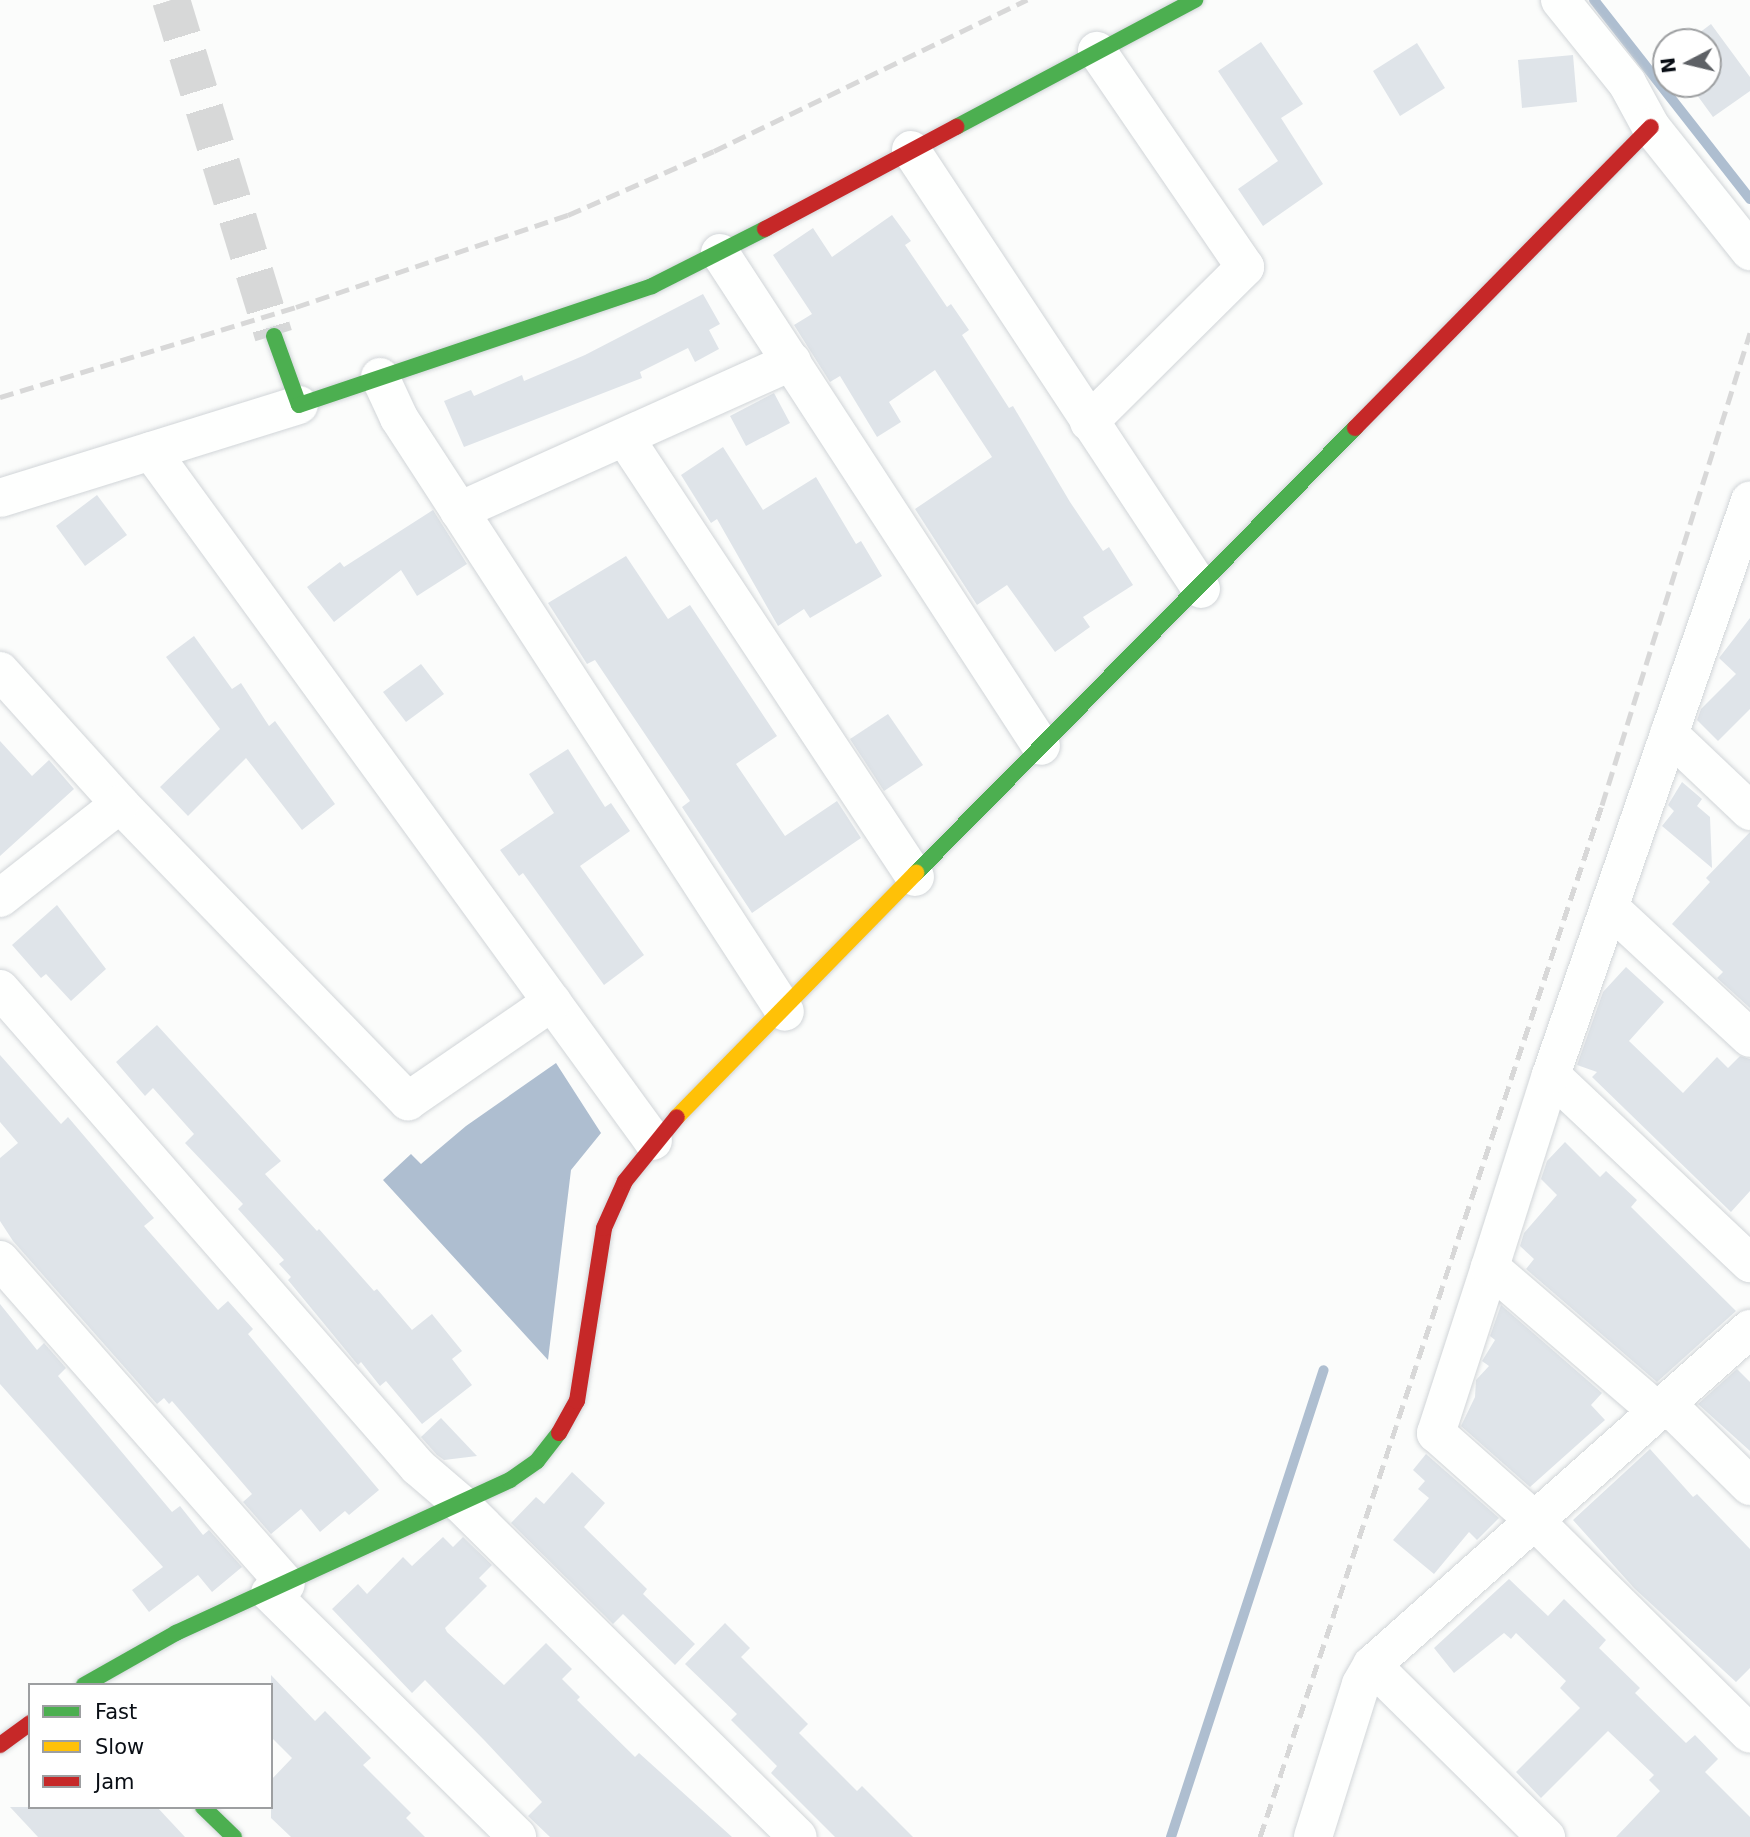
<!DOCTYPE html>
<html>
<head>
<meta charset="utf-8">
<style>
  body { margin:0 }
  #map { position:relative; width:1750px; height:1837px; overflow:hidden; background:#fbfcfb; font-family:"DejaVu Sans",sans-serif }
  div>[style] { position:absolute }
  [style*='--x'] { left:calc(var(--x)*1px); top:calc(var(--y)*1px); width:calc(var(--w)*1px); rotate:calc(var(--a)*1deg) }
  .water>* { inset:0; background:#aebed0 }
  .stream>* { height:10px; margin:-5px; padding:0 5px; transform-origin:5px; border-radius:5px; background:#aebed0 }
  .building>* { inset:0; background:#dfe4e9 }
  .secondary-tunnel>* { height:38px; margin-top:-19px; transform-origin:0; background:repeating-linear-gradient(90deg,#d7d8d8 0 38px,transparent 0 57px) }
  .roads { filter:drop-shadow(0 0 2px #d1d5d8) drop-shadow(0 0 2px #d1d5d8) }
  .street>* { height:38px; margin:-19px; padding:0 19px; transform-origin:19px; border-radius:19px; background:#fefffe }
  .fast>* { height:16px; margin:-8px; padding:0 8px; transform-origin:8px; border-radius:8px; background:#4caf50 }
  .slow>* { height:16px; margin:-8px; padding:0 8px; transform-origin:8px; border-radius:8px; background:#ffc107 }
  .jam>* { height:16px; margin:-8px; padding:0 8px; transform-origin:8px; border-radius:8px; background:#c62828 }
  .rail>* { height:5px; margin-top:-2.5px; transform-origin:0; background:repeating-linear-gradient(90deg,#d8d8d8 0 14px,transparent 0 21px) }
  span { translate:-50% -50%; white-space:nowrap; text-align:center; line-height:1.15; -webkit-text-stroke:7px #fff; paint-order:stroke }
  .legend { position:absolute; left:28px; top:1683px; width:245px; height:126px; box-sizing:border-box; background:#fff; border:2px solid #9d9fa1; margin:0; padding:9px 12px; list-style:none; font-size:21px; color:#090e15 }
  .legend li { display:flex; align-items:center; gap:14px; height:35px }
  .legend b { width:35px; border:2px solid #9d9fa1 }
  .north { position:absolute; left:1652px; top:28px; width:70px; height:70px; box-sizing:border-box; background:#fff; border:2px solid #9d9fa1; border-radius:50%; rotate:263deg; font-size:19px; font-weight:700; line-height:28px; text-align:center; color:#090e15 }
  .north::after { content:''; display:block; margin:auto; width:24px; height:32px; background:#5e6166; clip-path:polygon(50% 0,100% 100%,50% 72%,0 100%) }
</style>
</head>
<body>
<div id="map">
  <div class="water">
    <i style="clip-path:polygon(556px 1063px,601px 1133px,571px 1170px,548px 1360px,383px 1180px,411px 1154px,421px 1164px,466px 1126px)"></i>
  </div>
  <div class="stream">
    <i style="--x:1594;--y:0;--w:253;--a:51.9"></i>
    <i style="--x:1171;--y:1837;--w:491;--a:-71.9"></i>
  </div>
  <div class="building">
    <i style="clip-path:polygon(1711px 24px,1750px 77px,1750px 91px,1713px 117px,1689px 84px,1708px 84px,1708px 42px,1687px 42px)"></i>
    <i style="clip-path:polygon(1261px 42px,1303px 104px,1281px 118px,1323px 184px,1263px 226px,1238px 189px,1278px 161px,1218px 71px)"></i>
    <i style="clip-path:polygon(1417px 43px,1445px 88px,1400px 116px,1373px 71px)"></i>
    <i style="clip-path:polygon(1573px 55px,1577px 102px,1522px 108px,1518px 60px)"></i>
    <i style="clip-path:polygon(892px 215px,911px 241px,905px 245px,947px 307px,951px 304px,969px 330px,962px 335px,1009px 408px,1013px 406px,1070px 502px,1103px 551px,1109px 547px,1133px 585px,1083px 617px,1090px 627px,1055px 652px,1007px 585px,977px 605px,915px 509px,992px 457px,935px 370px,889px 402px,901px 422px,877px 437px,840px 376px,830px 382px,794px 325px,812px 314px,773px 255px,813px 228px,832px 257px)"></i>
    <i style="clip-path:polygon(703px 294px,720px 324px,709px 330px,719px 349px,695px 362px,688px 348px,640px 372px,642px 378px,464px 447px,444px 401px,471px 390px,474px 396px,522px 375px,524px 381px,585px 355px)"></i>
    <i style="clip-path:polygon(774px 393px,790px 423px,746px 446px,730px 416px)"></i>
    <i style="clip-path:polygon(723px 447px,763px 510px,816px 477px,856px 544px,861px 541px,882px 576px,810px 618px,804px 609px,778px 626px,717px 519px,711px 523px,681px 475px)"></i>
    <i style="clip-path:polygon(97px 495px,127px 535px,85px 566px,56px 526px)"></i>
    <i style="clip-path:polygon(433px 510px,467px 564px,417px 596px,401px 570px,334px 622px,307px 587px,340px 562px,344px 567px)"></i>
    <i style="clip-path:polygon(626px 556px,668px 619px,690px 605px,777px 736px,736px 764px,785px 836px,837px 801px,861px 838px,752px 913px,682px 807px,690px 801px,595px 660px,587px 664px,548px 603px)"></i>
    <i style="clip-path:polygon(1750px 618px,1750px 709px,1718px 741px,1697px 720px,1701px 709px,1736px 674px,1719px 658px)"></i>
    <i style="clip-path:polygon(194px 636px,232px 689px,241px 683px,269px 726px,275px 721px,335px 804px,302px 830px,246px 758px,188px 816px,160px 787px,220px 729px,166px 657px)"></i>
    <i style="clip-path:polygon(421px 664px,444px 694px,406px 722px,383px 692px)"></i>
    <i style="clip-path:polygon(888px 714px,923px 765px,884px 791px,850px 739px)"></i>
    <i style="clip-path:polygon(0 741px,32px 776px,49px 760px,74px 789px,0 856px)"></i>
    <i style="clip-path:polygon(568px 749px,605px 807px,611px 803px,630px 831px,580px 866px,644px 955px,604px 985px,523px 873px,519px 876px,500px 850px,554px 813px,529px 774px)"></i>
    <i style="clip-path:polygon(1682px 782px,1702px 799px,1697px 806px,1710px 817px,1712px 868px,1662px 826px,1674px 811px,1668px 805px)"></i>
    <i style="clip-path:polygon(1750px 832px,1750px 1008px,1717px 978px,1723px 972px,1672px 924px,1710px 882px,1706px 878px)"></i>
    <i style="clip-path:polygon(57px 905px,106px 969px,71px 1001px,46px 974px,41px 978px,12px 945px)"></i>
    <i style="clip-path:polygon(1626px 967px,1664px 1002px,1629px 1041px,1683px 1093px,1717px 1057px,1728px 1068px,1740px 1056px,1750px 1059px,1750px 1191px,1731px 1212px,1592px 1077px,1597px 1072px,1577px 1065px,1603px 992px)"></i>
    <i style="clip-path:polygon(157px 1025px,281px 1161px,265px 1174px,317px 1231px,319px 1229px,374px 1291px,377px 1289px,412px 1330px,432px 1314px,462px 1351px,452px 1359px,472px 1385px,422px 1424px,386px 1381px,380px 1386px,361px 1362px,358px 1365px,288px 1280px,291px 1277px,279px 1264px,284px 1260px,238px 1209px,243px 1204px,185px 1143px,194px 1134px,153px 1088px,145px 1096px,116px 1062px)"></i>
    <i style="clip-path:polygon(0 1055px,61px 1124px,68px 1117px,154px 1218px,144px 1226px,218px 1310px,228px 1301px,253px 1329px,248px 1334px,379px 1490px,349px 1515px,345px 1511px,320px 1532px,301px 1509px,271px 1534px,243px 1502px,252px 1494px,172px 1401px,169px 1404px,164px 1398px,157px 1404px,13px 1241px,0 1221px,0 1158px,18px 1143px,0 1122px)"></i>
    <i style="clip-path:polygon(1565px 1142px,1600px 1177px,1606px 1171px,1637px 1200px,1631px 1207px,1736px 1311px,1657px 1382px,1526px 1269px,1534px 1259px,1520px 1246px,1524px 1233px,1557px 1195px,1541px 1179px,1547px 1161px)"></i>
    <i style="clip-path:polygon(0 1304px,37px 1350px,44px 1343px,66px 1368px,58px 1376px,172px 1512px,180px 1506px,203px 1535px,209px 1530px,242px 1567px,212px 1592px,198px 1575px,149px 1612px,132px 1590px,163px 1567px,0 1384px)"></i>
    <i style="clip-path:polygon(1501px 1305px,1602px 1393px,1591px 1405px,1605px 1420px,1530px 1487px,1461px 1426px,1475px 1397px,1476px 1380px,1489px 1366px,1482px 1361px,1495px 1340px,1490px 1336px)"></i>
    <i style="clip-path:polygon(1737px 1369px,1750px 1382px,1750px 1451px,1698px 1404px)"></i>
    <i style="clip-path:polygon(441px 1418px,477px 1456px,444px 1460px,437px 1455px,421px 1437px)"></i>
    <i style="clip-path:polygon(1650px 1449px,1693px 1497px,1697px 1494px,1750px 1549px,1750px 1668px,1736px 1682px,1634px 1588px,1573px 1520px)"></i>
    <i style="clip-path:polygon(1426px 1454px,1499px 1518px,1477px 1540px,1469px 1532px,1434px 1574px,1393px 1540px,1429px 1498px,1418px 1489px,1425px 1481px,1413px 1470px)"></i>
    <i style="clip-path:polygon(572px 1472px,605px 1503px,584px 1527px,647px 1589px,643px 1594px,695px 1644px,675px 1665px,623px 1614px,613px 1624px,511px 1523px,536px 1497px,544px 1504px)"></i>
    <i style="clip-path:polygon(443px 1537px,453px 1547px,463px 1537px,492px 1565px,479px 1578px,487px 1586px,445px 1628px,447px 1632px,504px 1685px,546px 1643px,572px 1669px,562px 1679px,580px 1697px,577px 1700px,635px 1757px,639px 1753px,732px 1837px,550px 1837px,528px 1816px,542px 1802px,485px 1741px,425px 1680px,412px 1693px,332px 1609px,358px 1584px,367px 1594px,403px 1557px,412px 1566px)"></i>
    <i style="clip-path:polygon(1509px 1579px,1548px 1616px,1564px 1599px,1606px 1640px,1599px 1648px,1640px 1688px,1635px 1693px,1686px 1743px,1695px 1735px,1718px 1759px,1705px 1772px,1750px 1817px,1750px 1837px,1616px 1837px,1660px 1791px,1649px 1780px,1654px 1775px,1608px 1731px,1541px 1798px,1516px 1772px,1580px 1708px,1560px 1688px,1566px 1681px,1516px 1633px,1511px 1639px,1504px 1633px,1454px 1673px,1434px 1648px)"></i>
    <i style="clip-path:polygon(725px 1623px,750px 1648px,741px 1657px,808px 1724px,799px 1733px,857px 1791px,862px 1786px,913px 1837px,835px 1837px,771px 1773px,777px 1766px,731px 1720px,737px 1714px,685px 1664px)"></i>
    <i style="clip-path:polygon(271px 1675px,315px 1721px,325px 1711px,371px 1758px,363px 1765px,411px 1813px,406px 1818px,425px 1837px,291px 1837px,271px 1818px,271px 1780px,292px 1758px,271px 1737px)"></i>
    <i style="clip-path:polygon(10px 1807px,157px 1807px,185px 1837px,38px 1837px)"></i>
  </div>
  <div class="secondary-tunnel">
    <i style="--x:171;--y:0;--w:351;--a:73"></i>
  </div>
  <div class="roads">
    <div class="street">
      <i style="--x:1560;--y:0;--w:107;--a:51.1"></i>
      <i style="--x:1627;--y:83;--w:50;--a:61.4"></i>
      <i style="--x:1651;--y:127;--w:159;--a:51.4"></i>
      <i style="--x:911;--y:150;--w:526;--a:56.55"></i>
      <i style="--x:720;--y:253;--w:588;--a:56.93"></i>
      <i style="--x:380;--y:377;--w:45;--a:65.1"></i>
      <i style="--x:399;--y:418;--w:708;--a:56.98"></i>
      <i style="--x:1089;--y:422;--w:220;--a:-44.8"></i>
      <i style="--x:1245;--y:267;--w:262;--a:-124.4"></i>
      <i style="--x:625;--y:438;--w:526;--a:56.55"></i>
      <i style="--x:151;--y:451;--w:853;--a:53.96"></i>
      <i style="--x:0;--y:498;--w:313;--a:-17.3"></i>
      <i style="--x:459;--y:511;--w:365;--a:-24.2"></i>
      <i style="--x:0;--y:671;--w:179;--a:47.9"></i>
      <i style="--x:120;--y:804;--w:414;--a:45.9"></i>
      <i style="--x:408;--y:1101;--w:175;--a:-34.5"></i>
      <i style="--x:1669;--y:734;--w:112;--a:43.5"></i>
      <i style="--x:0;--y:898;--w:152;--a:-38.1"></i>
      <i style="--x:1609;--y:907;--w:192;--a:42.9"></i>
      <i style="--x:0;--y:989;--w:635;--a:48.83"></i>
      <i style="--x:418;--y:1467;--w:55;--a:40.6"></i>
      <i style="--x:460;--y:1503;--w:475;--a:44.7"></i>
      <i style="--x:1551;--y:1075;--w:274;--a:43.4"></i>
      <i style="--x:0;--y:1260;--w:432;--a:48.6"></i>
      <i style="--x:1490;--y:1267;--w:175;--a:108"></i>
      <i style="--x:1436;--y:1433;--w:130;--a:41.6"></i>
      <i style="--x:1533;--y:1519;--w:305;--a:44.7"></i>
      <i style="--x:1666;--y:1403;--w:118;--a:44.7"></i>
      <i style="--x:1656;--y:1410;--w:219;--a:-139.3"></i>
      <i style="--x:1490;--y:1267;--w:201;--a:-72.4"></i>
      <i style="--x:1551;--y:1075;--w:608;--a:-70.88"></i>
      <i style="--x:270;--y:1593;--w:347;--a:44.6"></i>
      <i style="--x:1372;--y:1665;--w:245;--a:44.7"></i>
      <i style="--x:1313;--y:1837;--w:160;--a:-72.6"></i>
      <i style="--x:1361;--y:1684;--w:22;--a:-60"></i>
      <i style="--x:1372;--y:1665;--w:506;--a:-41.63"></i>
    </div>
    <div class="fast">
      <i style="--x:956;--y:127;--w:271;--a:-28"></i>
      <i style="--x:274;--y:336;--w:73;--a:70.1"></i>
      <i style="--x:299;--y:405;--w:373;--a:-18.6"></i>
      <i style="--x:652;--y:286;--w:127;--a:-26.8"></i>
      <i style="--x:916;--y:873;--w:625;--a:-45.39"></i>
      <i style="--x:84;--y:1685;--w:106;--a:-29.5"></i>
      <i style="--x:176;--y:1633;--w:367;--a:-24.6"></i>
      <i style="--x:510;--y:1480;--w:33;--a:-35"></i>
      <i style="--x:537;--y:1461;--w:36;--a:-52"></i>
      <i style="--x:203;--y:1807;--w:43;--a:44.1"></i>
    </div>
    <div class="slow">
      <i style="--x:677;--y:1117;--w:342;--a:-45.6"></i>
    </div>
    <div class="jam">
      <i style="--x:765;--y:229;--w:217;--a:-28.1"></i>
      <i style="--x:1355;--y:428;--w:422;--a:-45.5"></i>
      <i style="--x:559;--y:1433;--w:37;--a:-61"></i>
      <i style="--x:577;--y:1401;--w:175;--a:-81.1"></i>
      <i style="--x:604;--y:1228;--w:51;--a:-65.9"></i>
      <i style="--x:625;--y:1181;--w:82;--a:-50.9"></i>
      <i style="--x:0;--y:1745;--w:37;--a:-36"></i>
    </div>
  </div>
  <div class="rail">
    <i style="--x:0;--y:397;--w:309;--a:-16.9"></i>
    <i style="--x:296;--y:307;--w:287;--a:-18.7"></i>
    <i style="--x:568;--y:215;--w:159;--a:-23.7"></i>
    <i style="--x:714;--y:151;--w:348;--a:-25.8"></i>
    <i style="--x:1260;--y:1837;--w:1087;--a:-71.67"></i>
    <i style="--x:1602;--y:805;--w:495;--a:-72.6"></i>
  </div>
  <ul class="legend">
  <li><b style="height:9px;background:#4caf50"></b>Fast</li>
  <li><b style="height:9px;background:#ffc107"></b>Slow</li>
  <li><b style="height:9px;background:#c62828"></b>Jam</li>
  </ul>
  <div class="north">N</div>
</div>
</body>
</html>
